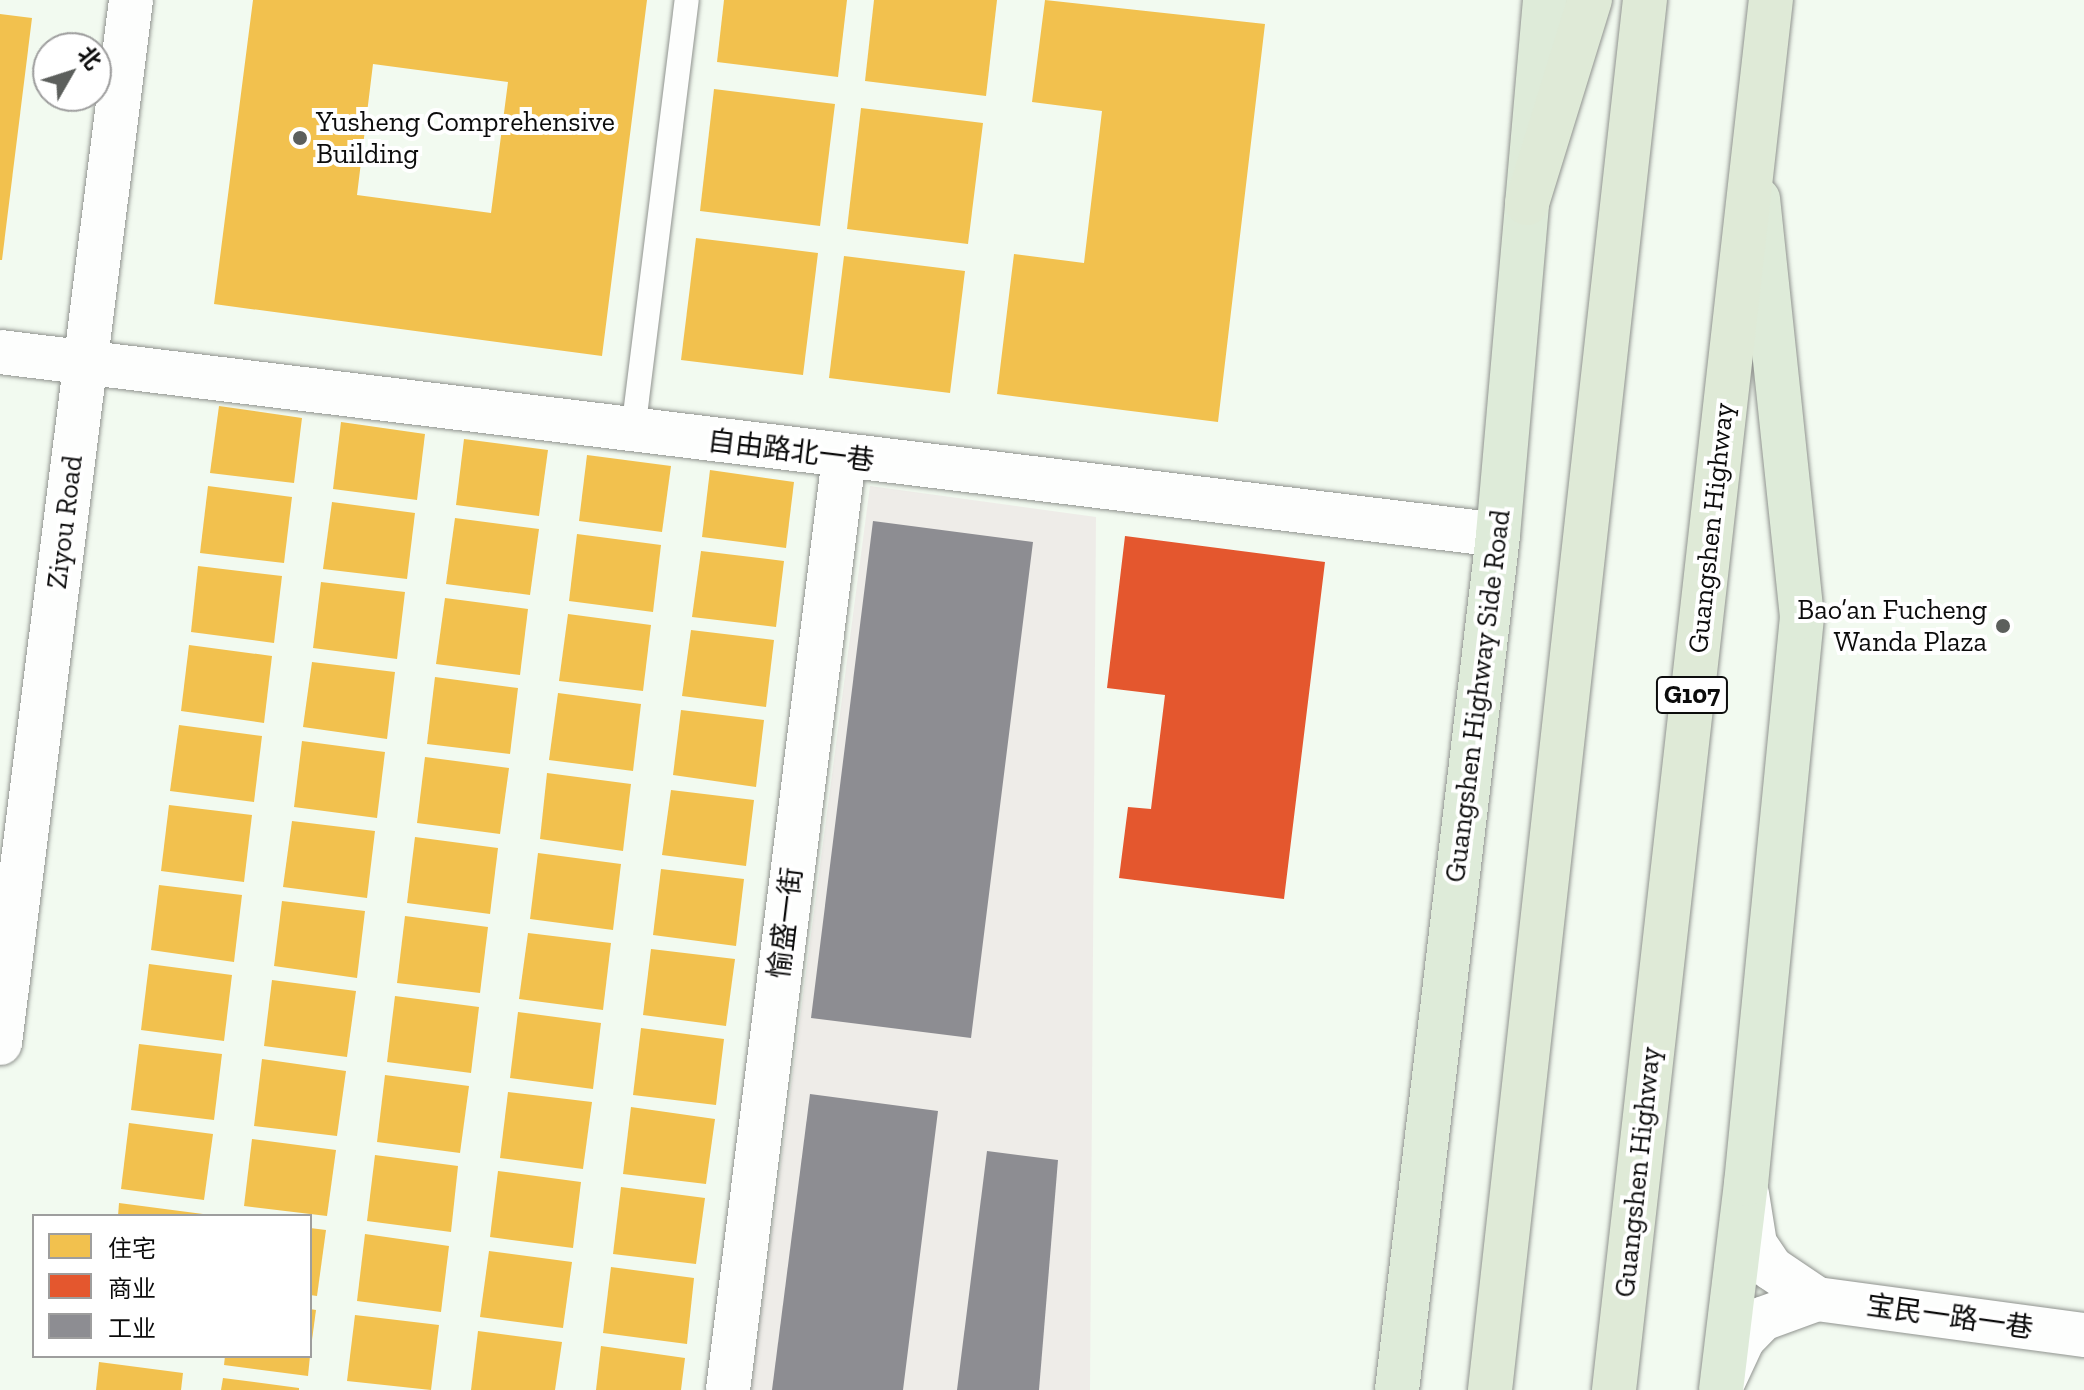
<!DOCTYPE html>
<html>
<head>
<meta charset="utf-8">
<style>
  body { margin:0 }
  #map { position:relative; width:2084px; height:1390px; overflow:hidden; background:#f2faf0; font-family:"Zilla Slab","Noto Sans SC",serif }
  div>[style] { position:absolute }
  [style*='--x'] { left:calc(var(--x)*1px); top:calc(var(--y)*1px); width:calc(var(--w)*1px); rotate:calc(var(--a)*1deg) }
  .industrial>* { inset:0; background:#eeece8 }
  .homes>* { inset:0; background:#f2c14e }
  .shops>* { inset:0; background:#e4572e }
  .industry>* { inset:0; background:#8d8d92 }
  .roads { filter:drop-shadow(0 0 2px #90938f) drop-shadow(0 0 2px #90938f) }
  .service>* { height:24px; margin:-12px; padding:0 12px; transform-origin:12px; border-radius:12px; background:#fdfefd }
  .minor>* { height:44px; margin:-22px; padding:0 22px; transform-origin:22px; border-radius:22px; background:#fdfefd }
  .tertiary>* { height:44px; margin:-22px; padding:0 22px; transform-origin:22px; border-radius:22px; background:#fdfefd }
  .primary>* { height:44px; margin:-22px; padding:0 22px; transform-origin:22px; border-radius:22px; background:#deebd9 }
  .trunk>* { height:44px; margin:-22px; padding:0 22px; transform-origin:22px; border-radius:22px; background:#dfead7 }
  .dots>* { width:22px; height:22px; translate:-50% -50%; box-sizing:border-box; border:4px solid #fff; border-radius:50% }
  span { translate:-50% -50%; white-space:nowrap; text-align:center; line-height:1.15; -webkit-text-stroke:8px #fff; paint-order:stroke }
  .shield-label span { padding:2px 6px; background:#fff; border:2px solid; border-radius:6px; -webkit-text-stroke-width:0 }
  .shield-label { font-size:26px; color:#0c0c0c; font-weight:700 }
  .poi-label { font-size:28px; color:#0c0c0c }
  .left { translate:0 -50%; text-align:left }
  .right { translate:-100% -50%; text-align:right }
  .street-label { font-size:28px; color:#0c0c0c }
  .legend { position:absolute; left:32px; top:1214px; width:280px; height:144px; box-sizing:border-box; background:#fff; border:2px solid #9e9e9e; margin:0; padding:10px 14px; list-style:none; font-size:24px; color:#0c0c0c }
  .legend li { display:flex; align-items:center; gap:16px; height:40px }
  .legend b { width:40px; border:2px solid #9e9e9e }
  .north { position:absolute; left:32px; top:32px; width:80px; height:80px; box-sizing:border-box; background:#fff; border:2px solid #9e9e9e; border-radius:50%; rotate:51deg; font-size:22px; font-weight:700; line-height:32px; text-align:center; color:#0c0c0c }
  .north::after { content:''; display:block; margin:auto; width:28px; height:36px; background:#5c5f5c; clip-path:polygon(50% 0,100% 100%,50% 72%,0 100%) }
</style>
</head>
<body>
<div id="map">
  <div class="industrial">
    <i style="clip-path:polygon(870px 486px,1096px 517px,1090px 1390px,751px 1390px)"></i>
  </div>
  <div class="homes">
    <i style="clip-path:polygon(evenodd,253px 0,647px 0,602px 356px,214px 304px,253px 0,373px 64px,508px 82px,491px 213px,357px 195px,373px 64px)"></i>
    <i style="clip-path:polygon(724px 0,847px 0,838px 77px,717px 62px)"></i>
    <i style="clip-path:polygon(874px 0,997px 0,986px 96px,865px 81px)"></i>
    <i style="clip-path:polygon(1045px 0,1265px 24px,1218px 422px,997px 394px,1014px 254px,1084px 263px,1102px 111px,1032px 102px)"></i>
    <i style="clip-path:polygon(0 14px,32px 18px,2px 260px,0 260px)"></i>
    <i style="clip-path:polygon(714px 89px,835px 104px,820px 226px,700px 211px)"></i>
    <i style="clip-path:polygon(861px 108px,983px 123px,968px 244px,847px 229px)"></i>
    <i style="clip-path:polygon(696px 238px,818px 253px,803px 375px,681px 360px)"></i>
    <i style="clip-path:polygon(844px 256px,965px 271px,950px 393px,829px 378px)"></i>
    <i style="clip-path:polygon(219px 406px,302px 418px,294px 483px,210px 473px)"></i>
    <i style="clip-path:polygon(341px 422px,425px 434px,417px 500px,333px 489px)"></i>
    <i style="clip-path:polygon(464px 439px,548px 450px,539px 516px,456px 505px)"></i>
    <i style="clip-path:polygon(587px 455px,671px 466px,662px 532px,579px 521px)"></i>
    <i style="clip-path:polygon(710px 470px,794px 482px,786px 548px,702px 537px)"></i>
    <i style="clip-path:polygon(208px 486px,292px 497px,284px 563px,200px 553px)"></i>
    <i style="clip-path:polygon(332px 502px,415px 513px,407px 579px,323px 569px)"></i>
    <i style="clip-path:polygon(455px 518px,539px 529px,530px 595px,446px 584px)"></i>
    <i style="clip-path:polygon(577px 534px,661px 545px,653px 612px,569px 601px)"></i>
    <i style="clip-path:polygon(701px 551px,784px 561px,776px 627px,692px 617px)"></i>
    <i style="clip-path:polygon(198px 566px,282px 576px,274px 643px,191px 632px)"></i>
    <i style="clip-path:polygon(321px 582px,405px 592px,397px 659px,313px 648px)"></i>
    <i style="clip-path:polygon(445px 598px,528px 609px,520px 675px,436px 664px)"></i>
    <i style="clip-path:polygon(568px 614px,651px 625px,643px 691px,559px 681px)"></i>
    <i style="clip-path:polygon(691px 630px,774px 640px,766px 707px,682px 696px)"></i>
    <i style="clip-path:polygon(189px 645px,272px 656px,264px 723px,181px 711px)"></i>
    <i style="clip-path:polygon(312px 662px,395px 672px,387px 739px,303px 727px)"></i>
    <i style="clip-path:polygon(435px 677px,518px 688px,510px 754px,427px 744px)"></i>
    <i style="clip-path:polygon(558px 693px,641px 704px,633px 771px,549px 760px)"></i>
    <i style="clip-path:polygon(681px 710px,764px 720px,756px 787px,673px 775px)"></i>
    <i style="clip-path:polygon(179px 725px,262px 736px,254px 802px,170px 791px)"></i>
    <i style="clip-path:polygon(302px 741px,385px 752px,377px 818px,294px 807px)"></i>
    <i style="clip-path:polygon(425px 757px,509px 768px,500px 834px,417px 823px)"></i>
    <i style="clip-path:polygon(547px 773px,631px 784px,623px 851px,540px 839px)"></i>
    <i style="clip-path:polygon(671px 790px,754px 800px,746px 866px,662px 855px)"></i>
    <i style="clip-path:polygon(169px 805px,252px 815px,244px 882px,161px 871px)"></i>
    <i style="clip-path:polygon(292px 821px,375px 831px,367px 898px,283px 887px)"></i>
    <i style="clip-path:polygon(415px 837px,498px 848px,490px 914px,407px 903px)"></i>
    <i style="clip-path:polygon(538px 853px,621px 864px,613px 930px,530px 919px)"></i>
    <i style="clip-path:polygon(661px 869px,744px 879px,736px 946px,653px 935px)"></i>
    <i style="clip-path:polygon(159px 885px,242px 895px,234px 962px,151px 950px)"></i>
    <i style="clip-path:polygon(282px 901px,365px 911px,357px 978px,274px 966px)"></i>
    <i style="clip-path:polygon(405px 916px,488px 927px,480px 993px,397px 983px)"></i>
    <i style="clip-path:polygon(528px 933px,611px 943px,603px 1010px,519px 999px)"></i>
    <i style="clip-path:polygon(651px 949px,735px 959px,726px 1026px,643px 1015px)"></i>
    <i style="clip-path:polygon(149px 964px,232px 975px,224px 1041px,141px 1030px)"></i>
    <i style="clip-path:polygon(272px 980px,356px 991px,347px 1057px,264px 1046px)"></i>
    <i style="clip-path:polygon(395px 996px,479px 1007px,471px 1073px,387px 1062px)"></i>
    <i style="clip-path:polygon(518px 1012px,601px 1023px,593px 1089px,510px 1078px)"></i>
    <i style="clip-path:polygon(641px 1028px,724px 1039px,716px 1105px,633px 1095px)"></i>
    <i style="clip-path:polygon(139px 1044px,222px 1054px,214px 1120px,131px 1110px)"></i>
    <i style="clip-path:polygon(262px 1059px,346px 1071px,337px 1136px,254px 1126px)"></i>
    <i style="clip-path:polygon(385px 1075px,469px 1086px,460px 1153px,377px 1142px)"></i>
    <i style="clip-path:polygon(508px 1092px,592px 1102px,583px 1169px,500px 1158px)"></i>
    <i style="clip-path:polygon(631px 1107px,715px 1119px,706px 1184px,623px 1174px)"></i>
    <i style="clip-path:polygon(129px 1123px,213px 1134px,204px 1200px,121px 1189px)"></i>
    <i style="clip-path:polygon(252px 1139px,336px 1150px,327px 1216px,244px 1206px)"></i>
    <i style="clip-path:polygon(375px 1155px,458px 1166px,451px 1232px,367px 1221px)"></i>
    <i style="clip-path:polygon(498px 1171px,581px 1182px,573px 1248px,490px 1237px)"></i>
    <i style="clip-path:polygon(621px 1187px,705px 1198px,696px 1264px,613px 1254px)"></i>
    <i style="clip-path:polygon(119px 1203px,203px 1214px,203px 1216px,118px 1216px)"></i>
    <i style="clip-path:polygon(310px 1228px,326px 1230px,317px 1296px,310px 1295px)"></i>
    <i style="clip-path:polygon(365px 1234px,449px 1246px,441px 1312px,357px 1301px)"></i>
    <i style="clip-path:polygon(489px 1251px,572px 1262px,563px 1328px,480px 1317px)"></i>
    <i style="clip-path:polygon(611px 1267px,694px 1278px,687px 1344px,603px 1333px)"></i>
    <i style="clip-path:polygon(310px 1309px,316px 1310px,312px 1340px,310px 1340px)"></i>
    <i style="clip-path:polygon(355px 1315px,439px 1325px,431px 1390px,347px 1381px)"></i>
    <i style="clip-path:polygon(478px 1331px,562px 1342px,555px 1390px,471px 1390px)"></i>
    <i style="clip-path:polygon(601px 1346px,685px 1358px,681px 1390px,596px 1390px)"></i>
    <i style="clip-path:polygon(225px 1356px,310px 1356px,308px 1376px,224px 1365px)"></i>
    <i style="clip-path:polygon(99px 1362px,183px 1373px,181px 1390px,96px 1390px)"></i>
    <i style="clip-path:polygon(223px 1378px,299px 1388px,299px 1390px,221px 1390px)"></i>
  </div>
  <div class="shops">
    <i style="clip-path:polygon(1125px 536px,1325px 562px,1284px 899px,1119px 878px,1128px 807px,1151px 809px,1165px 695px,1107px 688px)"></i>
  </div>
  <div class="industry">
    <i style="clip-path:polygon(873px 521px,1033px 542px,971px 1038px,811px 1018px)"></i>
    <i style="clip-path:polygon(810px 1094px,938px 1111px,903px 1390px,772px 1390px)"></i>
    <i style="clip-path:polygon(987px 1151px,1058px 1160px,1039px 1390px,957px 1390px)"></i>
  </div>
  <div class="roads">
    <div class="service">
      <i style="--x:633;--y:431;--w:434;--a:-82.9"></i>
    </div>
    <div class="minor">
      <i style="--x:0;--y:352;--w:1509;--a:6.96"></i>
      <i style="--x:728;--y:1390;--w:940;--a:-82.91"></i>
    </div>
    <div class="tertiary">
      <i style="--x:0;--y:1043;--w:1051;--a:-82.84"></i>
      <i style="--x:1747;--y:1194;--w:51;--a:80.9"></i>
      <i style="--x:1755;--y:1244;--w:29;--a:56"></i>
      <i style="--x:1771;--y:1268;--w:55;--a:34"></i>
      <i style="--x:1817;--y:1299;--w:269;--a:7.7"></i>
      <i style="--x:1723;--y:1382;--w:47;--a:-65.1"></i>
      <i style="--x:1743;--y:1339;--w:28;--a:-46"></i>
      <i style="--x:1762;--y:1319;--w:59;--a:-20"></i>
    </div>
    <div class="primary">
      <i style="--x:1397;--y:1390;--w:861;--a:-83.26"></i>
      <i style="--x:1498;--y:535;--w:537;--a:-84.98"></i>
      <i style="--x:1721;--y:1390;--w:208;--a:-83.1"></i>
      <i style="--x:1746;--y:1184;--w:570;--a:-84.36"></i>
      <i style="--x:1802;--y:617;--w:420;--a:-96"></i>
    </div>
    <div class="trunk">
      <i style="--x:1527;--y:203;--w:213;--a:-72.8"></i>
      <i style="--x:1490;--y:1390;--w:1399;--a:-83.64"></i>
      <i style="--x:1614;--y:1390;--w:1399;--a:-83.56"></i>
    </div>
  </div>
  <div class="dots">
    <i style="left:300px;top:138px;background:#5c5f5c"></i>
    <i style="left:2003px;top:626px;background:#5c5f5c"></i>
  </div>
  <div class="shield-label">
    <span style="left:1692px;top:695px">G107</span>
  </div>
  <div class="poi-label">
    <span class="left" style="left:316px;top:138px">Yusheng Comprehensive<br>Building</span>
    <span class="right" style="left:1987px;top:626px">Bao’an Fucheng<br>Wanda Plaza</span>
  </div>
  <div class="street-label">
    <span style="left:791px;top:451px;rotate:7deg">自由路北一巷</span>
    <span style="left:65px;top:522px;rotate:-83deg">Ziyou Road</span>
    <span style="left:1711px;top:528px;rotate:-84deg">Guangshen Highway</span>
    <span style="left:1478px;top:696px;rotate:-83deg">Guangshen Highway Side Road</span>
    <span style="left:786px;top:923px;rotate:-83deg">愉盛一街</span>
    <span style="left:1638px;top:1172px;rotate:-84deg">Guangshen Highway</span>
    <span style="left:1950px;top:1317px;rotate:8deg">宝民一路一巷</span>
  </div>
  <ul class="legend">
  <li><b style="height:22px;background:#f2c14e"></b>住宅</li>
  <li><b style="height:22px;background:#e4572e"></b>商业</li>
  <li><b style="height:22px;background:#8d8d92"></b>工业</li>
  </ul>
  <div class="north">北</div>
</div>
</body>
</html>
